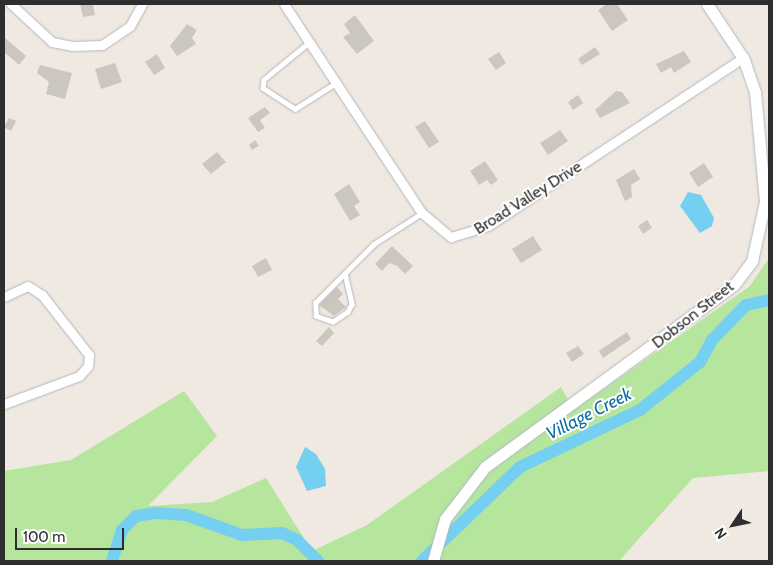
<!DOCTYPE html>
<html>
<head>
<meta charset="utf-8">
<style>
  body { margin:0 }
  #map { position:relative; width:773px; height:565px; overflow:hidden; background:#efe9e1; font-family:Cabin,sans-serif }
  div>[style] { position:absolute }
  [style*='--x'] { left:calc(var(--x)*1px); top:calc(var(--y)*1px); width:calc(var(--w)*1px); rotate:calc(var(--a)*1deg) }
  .green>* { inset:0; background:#b6e59e }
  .water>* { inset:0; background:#75cff0 }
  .river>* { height:12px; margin:-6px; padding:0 6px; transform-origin:6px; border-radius:6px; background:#75cff0 }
  .building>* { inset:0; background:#cbc7bf }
  .roads { filter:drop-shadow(0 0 1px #b4b7c1) drop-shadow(0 0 1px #b4b7c1) }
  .lane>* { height:4.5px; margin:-2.25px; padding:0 2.25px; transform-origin:2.25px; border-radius:2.25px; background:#fff }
  .street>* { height:9px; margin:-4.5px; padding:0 4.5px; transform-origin:4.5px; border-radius:4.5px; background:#fff }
  .secondary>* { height:11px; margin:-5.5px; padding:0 5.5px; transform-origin:5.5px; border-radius:5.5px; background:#fff }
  span { translate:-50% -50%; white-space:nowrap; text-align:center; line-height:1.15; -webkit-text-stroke:4px #fff; paint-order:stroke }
  .street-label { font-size:16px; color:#2e2e2e }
  .water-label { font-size:18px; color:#0d6fa3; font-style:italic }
  .frame { position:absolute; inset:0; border:5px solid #2e2e2e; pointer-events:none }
  .north { position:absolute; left:708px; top:500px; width:50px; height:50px; -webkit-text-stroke:4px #fff; paint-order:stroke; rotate:236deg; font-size:14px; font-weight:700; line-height:20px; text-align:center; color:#2e2e2e }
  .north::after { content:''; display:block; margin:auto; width:18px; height:22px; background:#2e2e2e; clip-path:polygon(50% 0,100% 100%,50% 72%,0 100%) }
  .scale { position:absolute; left:15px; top:528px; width:109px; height:22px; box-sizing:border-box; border:2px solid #2e2e2e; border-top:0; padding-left:6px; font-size:15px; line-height:18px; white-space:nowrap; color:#2e2e2e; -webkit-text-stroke:4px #fff; paint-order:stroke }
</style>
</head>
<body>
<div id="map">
  <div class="green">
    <i style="clip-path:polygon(769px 258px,769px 471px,693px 478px,619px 561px,4px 561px,4px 471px,71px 460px,184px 391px,217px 436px,148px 506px,212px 502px,266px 478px,312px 551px,367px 525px,561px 387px,574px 410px,750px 286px)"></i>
  </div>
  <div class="water">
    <i style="clip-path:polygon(688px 192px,701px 195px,714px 218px,712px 226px,700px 233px,680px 206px)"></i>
    <i style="clip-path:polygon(305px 447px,316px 454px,325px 469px,326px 486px,307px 491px,296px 467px)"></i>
  </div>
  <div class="river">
    <i style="--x:112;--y:561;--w:33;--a:-72"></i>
    <i style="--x:122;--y:530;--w:20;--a:-45"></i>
    <i style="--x:136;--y:516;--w:20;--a:-9"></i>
    <i style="--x:156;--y:513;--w:30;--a:4"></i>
    <i style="--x:186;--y:515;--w:59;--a:19.7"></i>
    <i style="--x:242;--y:535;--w:40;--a:-2.9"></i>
    <i style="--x:282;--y:533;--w:17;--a:25"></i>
    <i style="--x:297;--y:540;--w:30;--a:45"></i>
    <i style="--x:422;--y:561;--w:136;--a:-43.8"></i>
    <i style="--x:520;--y:467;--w:133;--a:-25.4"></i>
    <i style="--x:640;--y:410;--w:77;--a:-38.7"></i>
    <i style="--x:700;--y:362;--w:26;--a:-61"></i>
    <i style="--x:713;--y:339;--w:47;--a:-45.9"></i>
    <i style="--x:746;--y:305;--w:24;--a:-12"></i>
  </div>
  <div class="building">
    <i style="clip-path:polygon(80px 4px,93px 4px,95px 15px,83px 17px)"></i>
    <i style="clip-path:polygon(607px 4px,617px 4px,628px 20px,612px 31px,598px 10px)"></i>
    <i style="clip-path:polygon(355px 15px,374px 41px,357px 54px,343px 37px,350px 33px,344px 24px)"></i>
    <i style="clip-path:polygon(187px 24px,197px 30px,192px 38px,196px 44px,177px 56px,170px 46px)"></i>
    <i style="clip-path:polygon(4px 37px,26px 56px,19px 65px,4px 52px)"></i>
    <i style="clip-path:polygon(595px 47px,600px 54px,582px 65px,578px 59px)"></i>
    <i style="clip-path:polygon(684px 51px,691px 62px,674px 73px,671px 67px,661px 73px,656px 64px)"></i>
    <i style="clip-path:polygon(499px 52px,506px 63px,496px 70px,488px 59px)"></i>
    <i style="clip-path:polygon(157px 54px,165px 68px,154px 75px,145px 62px)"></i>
    <i style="clip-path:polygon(115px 63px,122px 82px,101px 89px,95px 69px)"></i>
    <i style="clip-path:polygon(40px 65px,72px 73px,65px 99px,46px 94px,49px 82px,37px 73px)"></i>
    <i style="clip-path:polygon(616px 91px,622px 92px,630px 103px,600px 118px,595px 110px)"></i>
    <i style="clip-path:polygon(578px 95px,583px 103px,573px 110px,568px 102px)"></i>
    <i style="clip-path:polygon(265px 107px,270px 113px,260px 120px,265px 128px,258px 132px,248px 118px)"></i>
    <i style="clip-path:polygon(9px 118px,16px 121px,11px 131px,4px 127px)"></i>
    <i style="clip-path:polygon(425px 121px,439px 142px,429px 148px,415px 127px)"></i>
    <i style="clip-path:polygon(560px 130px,568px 141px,548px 155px,540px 143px)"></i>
    <i style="clip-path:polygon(255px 140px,259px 146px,252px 150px,249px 145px)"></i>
    <i style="clip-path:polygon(217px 152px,226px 162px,211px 174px,202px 164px)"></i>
    <i style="clip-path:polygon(485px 161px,498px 180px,491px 185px,487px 180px,479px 185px,470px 171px)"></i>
    <i style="clip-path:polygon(704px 163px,713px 177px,698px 187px,689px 173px)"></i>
    <i style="clip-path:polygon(634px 169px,640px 179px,631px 185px,632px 197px,625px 201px,616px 180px)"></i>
    <i style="clip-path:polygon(349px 184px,360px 202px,354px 206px,360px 215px,350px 221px,334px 194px)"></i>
    <i style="clip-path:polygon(647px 220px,652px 228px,643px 234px,638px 226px)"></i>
    <i style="clip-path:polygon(533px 236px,542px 250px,521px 263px,512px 249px)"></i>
    <i style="clip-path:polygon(392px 246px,413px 266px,405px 274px,397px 266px,389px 263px,382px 271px,375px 264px)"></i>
    <i style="clip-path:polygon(266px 258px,272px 270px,258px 277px,252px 266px)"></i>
    <i style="clip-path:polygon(337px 287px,343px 294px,338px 299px,346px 307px,334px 316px,319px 305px)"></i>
    <i style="clip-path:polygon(329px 327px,334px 333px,322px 346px,316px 341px)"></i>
    <i style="clip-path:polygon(627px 332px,631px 339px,603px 358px,599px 351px)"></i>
    <i style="clip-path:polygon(578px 346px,584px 354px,572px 362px,566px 353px)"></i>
  </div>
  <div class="roads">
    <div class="lane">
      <i style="--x:309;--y:43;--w:58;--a:140.6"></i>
      <i style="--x:264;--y:80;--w:8;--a:97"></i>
      <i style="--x:263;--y:88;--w:38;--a:33"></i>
      <i style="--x:295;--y:109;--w:49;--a:-32.4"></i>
      <i style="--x:345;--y:273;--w:32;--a:77"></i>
      <i style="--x:352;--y:304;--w:9;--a:117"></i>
      <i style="--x:348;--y:312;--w:18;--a:146"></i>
      <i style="--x:333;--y:322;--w:18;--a:-161"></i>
      <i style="--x:316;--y:316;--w:13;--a:-94"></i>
      <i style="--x:315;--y:303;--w:83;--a:-45"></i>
      <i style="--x:374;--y:244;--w:57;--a:-32.9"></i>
    </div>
    <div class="street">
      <i style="--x:11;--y:4;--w:56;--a:42.8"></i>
      <i style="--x:52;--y:42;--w:20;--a:11"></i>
      <i style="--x:72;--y:46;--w:30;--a:-2"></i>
      <i style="--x:102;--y:45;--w:34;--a:-34"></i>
      <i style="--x:130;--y:26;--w:25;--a:-61"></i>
      <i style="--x:284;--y:4;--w:250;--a:56.6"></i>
      <i style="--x:422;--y:213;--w:38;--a:40"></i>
      <i style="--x:451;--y:237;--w:39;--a:-17"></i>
      <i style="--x:488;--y:226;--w:305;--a:-33.4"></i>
      <i style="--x:4;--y:297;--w:26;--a:-25"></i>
      <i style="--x:28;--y:286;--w:17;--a:33"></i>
      <i style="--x:42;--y:295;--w:76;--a:51.9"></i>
      <i style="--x:89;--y:355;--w:11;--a:95"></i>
      <i style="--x:88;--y:366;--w:13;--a:132"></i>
      <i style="--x:79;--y:376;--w:80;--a:159.5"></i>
    </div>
    <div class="secondary">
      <i style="--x:433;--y:561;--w:44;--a:-74.1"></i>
      <i style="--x:445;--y:519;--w:66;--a:-52.4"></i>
      <i style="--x:485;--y:467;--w:308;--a:-36.2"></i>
      <i style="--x:734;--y:285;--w:30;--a:-53"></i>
      <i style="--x:752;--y:261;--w:60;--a:-77.6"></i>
      <i style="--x:765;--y:202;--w:110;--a:-95.2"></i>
      <i style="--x:755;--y:92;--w:36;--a:-109"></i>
      <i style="--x:743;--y:58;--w:65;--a:-123.7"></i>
    </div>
  </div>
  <div class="street-label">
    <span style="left:528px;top:198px;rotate:-32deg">Broad Valley Drive</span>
    <span style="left:693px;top:315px;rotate:-38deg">Dobson Street</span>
  </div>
  <div class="water-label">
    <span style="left:589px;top:414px;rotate:-27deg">Village Creek</span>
  </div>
  <div class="frame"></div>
  <div class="north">N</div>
  <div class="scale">100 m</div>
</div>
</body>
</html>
